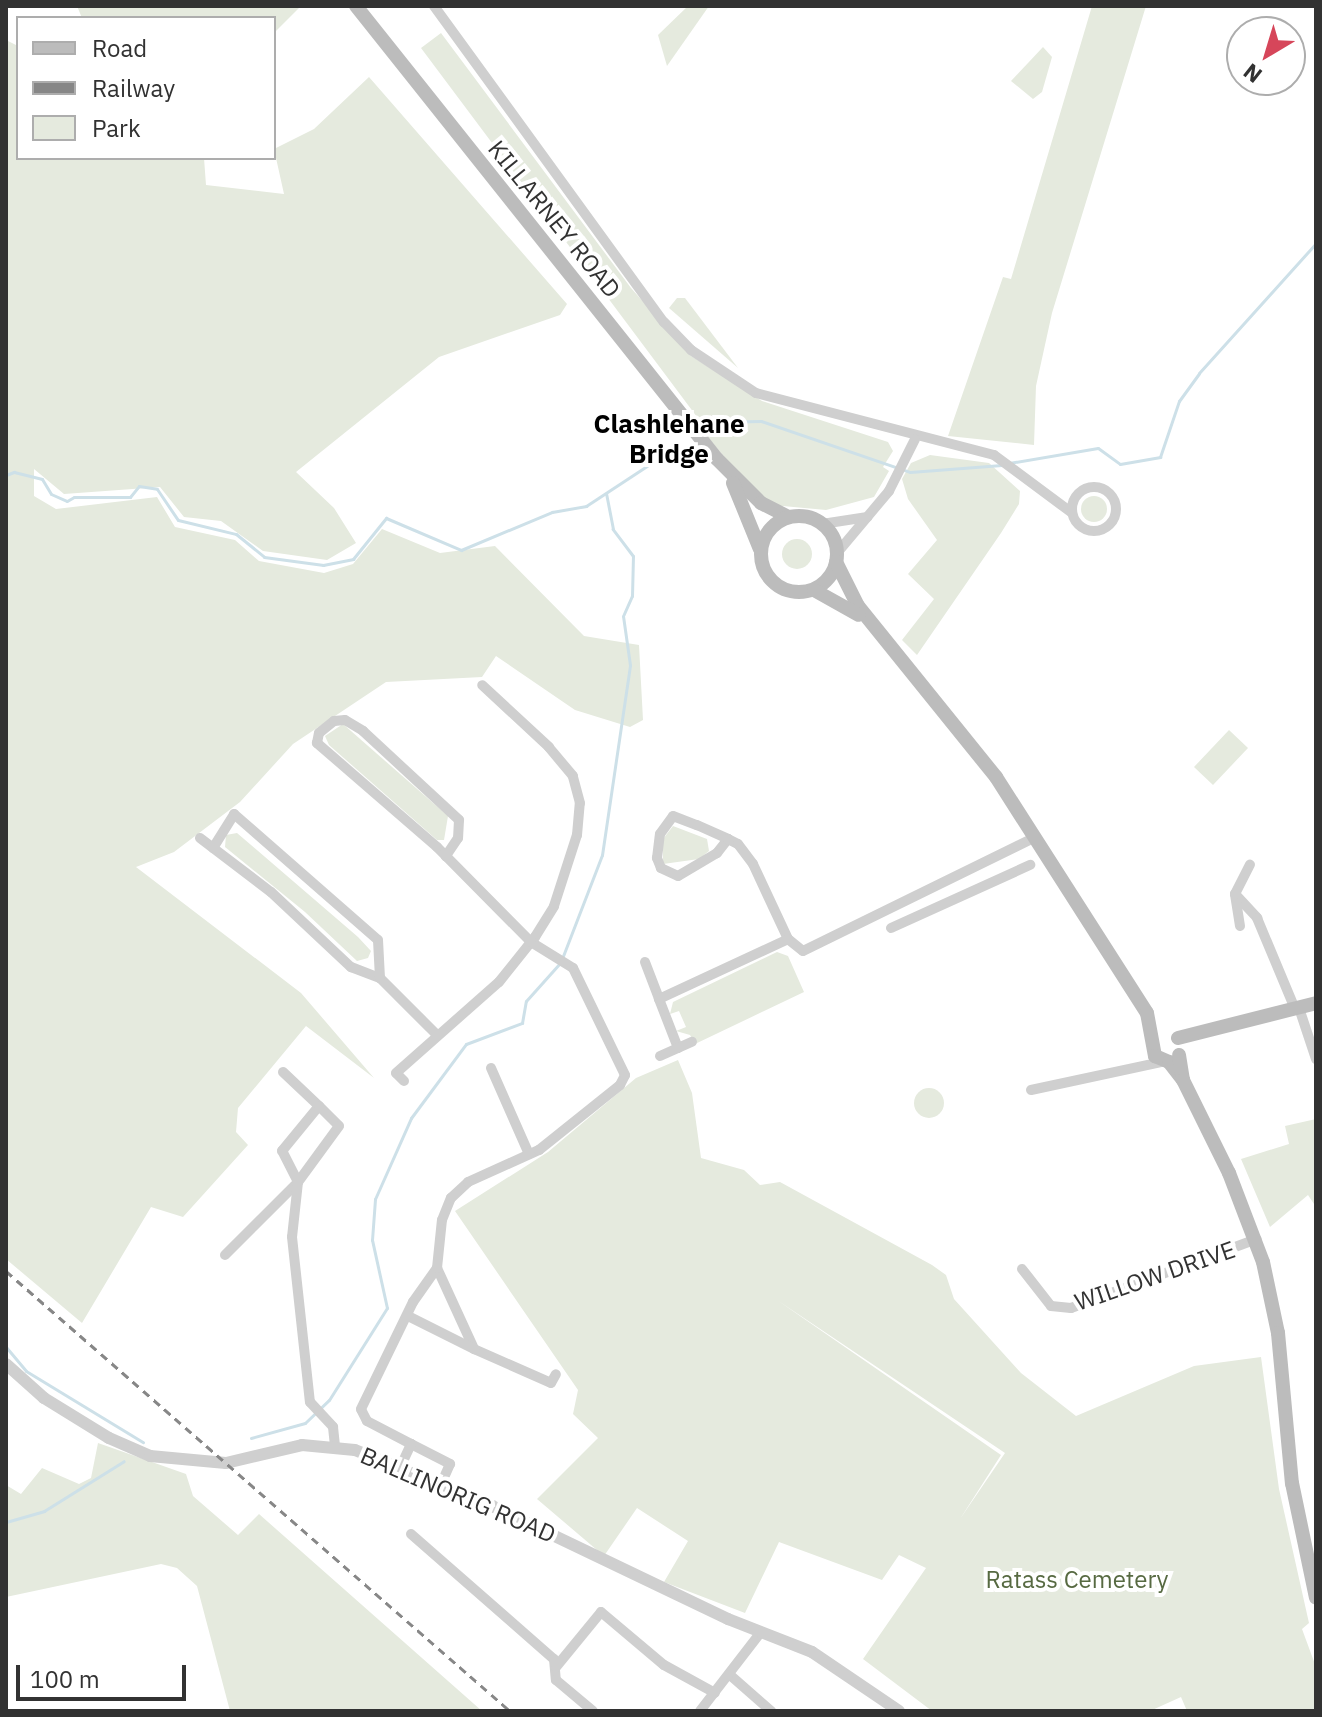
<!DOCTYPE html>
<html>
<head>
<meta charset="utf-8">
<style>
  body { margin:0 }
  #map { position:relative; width:1322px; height:1717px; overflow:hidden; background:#fff; font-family:"IBM Plex Sans",sans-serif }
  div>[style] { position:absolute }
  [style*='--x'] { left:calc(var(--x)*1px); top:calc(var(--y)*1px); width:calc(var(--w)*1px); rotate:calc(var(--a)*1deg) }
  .green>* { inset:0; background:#e5eade }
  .round { border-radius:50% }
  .stream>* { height:3px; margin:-1.5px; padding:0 1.5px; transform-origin:1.5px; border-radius:1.5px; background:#cde0e8 }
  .minor>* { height:10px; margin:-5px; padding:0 5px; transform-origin:5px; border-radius:5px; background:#cfcfcf }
  .minor>.ring { margin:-5px; padding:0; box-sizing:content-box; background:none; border:10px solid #cfcfcf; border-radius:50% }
  .tertiary>* { height:12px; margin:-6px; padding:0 6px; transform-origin:6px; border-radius:6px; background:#cfcfcf }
  .secondary>* { height:14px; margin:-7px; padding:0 7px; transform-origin:7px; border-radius:7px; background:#bcbcbc }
  .secondary>.ring { margin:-7px; padding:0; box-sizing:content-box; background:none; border:14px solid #bcbcbc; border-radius:50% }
  .rail>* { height:3px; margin-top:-1.5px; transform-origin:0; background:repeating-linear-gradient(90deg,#878787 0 8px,transparent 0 14px) }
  span { translate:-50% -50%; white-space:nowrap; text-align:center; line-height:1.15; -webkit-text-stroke:8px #fff; paint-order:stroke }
  .street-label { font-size:24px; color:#323232 }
  .park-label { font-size:24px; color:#576a42 }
  .neighbourhood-label { font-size:26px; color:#000; font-weight:700 }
  .frame { position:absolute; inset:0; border:8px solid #323232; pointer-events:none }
  .legend { position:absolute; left:16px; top:16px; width:260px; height:144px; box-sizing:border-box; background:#fff; border:2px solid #adadad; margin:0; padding:10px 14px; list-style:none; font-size:24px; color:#323232 }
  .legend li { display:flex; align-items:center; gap:16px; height:40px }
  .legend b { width:40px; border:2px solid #adadad }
  .north { position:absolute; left:1226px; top:16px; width:80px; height:80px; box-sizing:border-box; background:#fff; border:2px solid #adadad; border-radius:50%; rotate:218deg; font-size:22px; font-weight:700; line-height:32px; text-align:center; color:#323232 }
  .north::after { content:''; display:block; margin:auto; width:28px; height:36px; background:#d6465a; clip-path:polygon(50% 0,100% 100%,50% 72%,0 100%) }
  .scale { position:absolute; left:16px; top:1665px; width:170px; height:36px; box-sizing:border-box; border:4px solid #323232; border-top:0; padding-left:10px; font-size:24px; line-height:28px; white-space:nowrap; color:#323232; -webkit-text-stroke:6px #fff; paint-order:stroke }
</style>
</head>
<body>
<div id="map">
  <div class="green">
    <i style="clip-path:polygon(77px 6px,301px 6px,274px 33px,274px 18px,82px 18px)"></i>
    <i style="clip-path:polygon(688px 6px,709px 6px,667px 66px,658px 35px)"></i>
    <i style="clip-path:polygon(1092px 6px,1146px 6px,1052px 313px,1036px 386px,1034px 445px,948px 436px,1003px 277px,1011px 279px)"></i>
    <i style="clip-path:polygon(441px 33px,631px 288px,691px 356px,762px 401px,888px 442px,893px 451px,883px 467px,889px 471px,874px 497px,826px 510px,772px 505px,736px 471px,707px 436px,715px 431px,700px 421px,421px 48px)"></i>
    <i style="clip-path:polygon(6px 40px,18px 46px,18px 158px,204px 158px,206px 185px,284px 194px,274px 149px,314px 129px,369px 77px,567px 304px,560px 315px,439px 357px,296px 472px,334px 508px,356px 543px,327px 560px,263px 551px,221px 521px,184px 517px,160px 487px,64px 494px,34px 469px,34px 496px,56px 509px,157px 497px,175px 527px,235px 540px,259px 561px,324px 573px,353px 564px,382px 529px,440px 553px,495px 546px,584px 636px,639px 645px,643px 720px,630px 727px,575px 710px,496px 656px,482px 677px,386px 682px,293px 744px,240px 802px,174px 852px,136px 867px,301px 993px,374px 1078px,306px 1026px,238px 1108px,236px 1132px,248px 1145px,183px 1217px,151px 1207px,82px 1323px,6px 1259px)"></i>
    <i style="clip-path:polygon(1043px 47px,1052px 57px,1042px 92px,1033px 99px,1011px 81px)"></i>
    <i style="clip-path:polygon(677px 298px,685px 298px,738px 368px,669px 308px)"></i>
    <i style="clip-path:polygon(930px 455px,989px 463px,1020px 491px,1019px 504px,1001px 533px,917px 655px,902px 640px,934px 599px,908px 574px,937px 540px,908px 499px,902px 479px,911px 463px)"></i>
    <i class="round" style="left:1081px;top:496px;width:26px;height:26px"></i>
    <i class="round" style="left:782px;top:539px;width:30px;height:30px"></i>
    <i style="clip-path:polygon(343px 724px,448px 816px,444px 840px,437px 840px,329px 745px,325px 736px)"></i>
    <i style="clip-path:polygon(1229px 730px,1248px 748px,1213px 785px,1194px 767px)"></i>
    <i style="clip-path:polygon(673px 826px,707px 839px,709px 851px,699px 859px,663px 864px,663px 839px)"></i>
    <i style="clip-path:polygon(237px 833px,358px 937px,371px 951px,368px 958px,357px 961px,305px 912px,225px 847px,226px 835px)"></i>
    <i style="clip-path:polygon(777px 952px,788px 956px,804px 992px,695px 1044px,690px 1035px,676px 1031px,686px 1027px,679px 1011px,670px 1014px,673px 1002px)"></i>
    <i style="clip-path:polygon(evenodd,678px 1060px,692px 1093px,701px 1158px,744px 1170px,760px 1185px,780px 1182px,932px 1265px,946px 1275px,954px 1299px,1021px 1373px,1076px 1416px,1194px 1366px,1261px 1357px,1279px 1489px,1309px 1623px,1302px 1629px,1316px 1667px,1316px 1711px,1187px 1711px,1181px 1697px,1150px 1711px,932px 1711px,863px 1659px,926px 1568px,899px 1555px,882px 1580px,779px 1542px,745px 1613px,664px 1582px,688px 1541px,637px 1508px,604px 1556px,537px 1499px,598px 1438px,573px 1414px,578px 1390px,455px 1211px,548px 1152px,636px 1078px,678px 1060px,777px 1300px,1005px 1453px,960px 1519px,1001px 1455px,777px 1300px)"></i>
    <i class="round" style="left:914px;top:1088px;width:30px;height:30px"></i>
    <i style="clip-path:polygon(1316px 1119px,1316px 1207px,1308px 1195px,1270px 1227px,1241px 1159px,1289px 1144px,1285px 1126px)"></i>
    <i style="clip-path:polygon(98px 1443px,186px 1474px,193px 1496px,238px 1535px,259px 1514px,482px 1711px,230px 1711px,197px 1586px,177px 1568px,161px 1564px,6px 1597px,6px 1485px,21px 1494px,42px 1468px,79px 1484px,91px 1478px)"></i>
  </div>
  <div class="stream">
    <i style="--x:711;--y:422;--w:50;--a:-1.1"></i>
    <i style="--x:761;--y:421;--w:157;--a:18.9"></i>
    <i style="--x:910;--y:472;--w:92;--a:-4.4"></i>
    <i style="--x:1009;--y:463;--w:90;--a:-9.6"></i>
    <i style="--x:1098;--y:448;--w:27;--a:36"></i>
    <i style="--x:1120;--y:464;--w:41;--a:-9.9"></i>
    <i style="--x:1160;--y:457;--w:59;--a:-71.3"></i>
    <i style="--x:1179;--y:401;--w:34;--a:-54"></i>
    <i style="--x:1199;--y:373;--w:175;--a:-48"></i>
    <i style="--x:6;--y:475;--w:9;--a:-21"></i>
    <i style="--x:14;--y:472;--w:29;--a:14"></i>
    <i style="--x:42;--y:479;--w:17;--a:59"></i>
    <i style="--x:51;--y:494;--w:17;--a:24"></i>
    <i style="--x:67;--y:501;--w:8;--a:-30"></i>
    <i style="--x:74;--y:497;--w:56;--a:0"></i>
    <i style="--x:130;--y:497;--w:14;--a:-51"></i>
    <i style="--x:139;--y:486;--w:18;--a:9"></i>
    <i style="--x:157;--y:489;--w:37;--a:56"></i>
    <i style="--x:178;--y:520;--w:60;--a:13.6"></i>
    <i style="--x:236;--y:534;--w:36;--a:39"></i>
    <i style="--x:264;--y:557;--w:60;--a:7.7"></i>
    <i style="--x:323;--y:565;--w:31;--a:-11"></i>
    <i style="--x:353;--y:559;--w:53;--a:-51.2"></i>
    <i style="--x:386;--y:518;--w:82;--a:23.1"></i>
    <i style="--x:461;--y:550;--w:99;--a:-22.7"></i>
    <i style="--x:552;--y:512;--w:35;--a:-10"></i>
    <i style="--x:586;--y:506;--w:111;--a:-33.3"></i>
    <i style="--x:563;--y:956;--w:108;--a:-68.9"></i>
    <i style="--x:602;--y:855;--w:192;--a:-81.6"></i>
    <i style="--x:630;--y:665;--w:49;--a:-98.1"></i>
    <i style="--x:623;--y:616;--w:22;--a:-66"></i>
    <i style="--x:632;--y:596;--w:40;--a:-88.6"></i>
    <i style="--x:633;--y:556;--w:34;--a:-127"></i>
    <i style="--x:613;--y:529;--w:36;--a:-101"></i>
    <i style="--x:6;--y:1347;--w:31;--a:50"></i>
    <i style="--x:26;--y:1371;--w:137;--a:31.3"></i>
    <i style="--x:251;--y:1438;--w:56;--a:-15.5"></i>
    <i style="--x:305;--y:1423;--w:33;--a:-44"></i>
    <i style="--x:329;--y:1400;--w:109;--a:-57.8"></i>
    <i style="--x:387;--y:1308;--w:70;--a:-102.4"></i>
    <i style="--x:372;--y:1240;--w:41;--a:-85.8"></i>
    <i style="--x:375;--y:1199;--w:89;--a:-66"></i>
    <i style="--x:411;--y:1118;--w:92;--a:-53.4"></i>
    <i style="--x:466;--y:1044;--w:60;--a:-20.6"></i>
    <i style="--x:522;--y:1023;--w:22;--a:-80"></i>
    <i style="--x:526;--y:1001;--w:51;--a:-48.2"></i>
    <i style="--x:6;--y:1522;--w:40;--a:-16"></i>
    <i style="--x:44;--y:1511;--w:94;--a:-32"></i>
  </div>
  <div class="minor">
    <i style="--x:434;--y:6;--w:391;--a:54"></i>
    <i style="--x:664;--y:322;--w:39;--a:46"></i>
    <i style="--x:691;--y:350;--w:78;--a:33.5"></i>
    <i style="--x:756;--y:393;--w:246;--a:14.6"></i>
    <i style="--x:994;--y:455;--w:97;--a:36.6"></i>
    <i class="ring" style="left:1072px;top:487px;width:34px;height:34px"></i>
    <i style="--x:822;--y:524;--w:46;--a:-8.8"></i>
    <i style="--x:837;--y:553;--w:81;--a:-50"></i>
    <i style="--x:889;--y:491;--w:58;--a:-63.4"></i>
    <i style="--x:200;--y:838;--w:89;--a:37.3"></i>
    <i style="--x:271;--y:892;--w:110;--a:43.2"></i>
    <i style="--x:351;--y:967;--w:31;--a:21"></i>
    <i style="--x:380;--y:978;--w:81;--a:45"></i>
    <i style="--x:728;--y:839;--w:18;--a:128"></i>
    <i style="--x:717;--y:853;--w:45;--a:149.5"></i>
    <i style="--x:678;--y:876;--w:19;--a:-155"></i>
    <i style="--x:661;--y:868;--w:11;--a:-112"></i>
    <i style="--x:657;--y:858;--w:24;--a:-83"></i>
    <i style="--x:660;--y:834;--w:22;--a:-54"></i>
    <i style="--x:673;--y:816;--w:26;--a:21"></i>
    <i style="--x:697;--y:825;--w:34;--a:24"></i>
    <i style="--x:728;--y:839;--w:11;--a:27"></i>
    <i style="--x:738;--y:844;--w:25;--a:53"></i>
    <i style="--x:753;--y:864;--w:83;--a:65"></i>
    <i style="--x:788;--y:939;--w:19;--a:39"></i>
    <i style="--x:803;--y:951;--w:259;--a:-26.1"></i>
    <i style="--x:213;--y:848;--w:40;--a:-58"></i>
    <i style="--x:234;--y:814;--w:191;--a:41.2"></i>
    <i style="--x:378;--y:940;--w:38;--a:87"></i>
    <i style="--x:1235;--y:894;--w:33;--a:47"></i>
    <i style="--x:1257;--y:918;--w:99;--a:67.3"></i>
    <i style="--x:1240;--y:926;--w:32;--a:-99"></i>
    <i style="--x:1235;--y:894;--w:33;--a:-63"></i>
    <i style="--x:891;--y:928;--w:153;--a:-24.4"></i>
    <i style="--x:645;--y:962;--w:40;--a:69"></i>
    <i style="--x:1299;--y:1008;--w:54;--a:71.6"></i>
    <i style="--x:678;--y:1048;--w:53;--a:-111.2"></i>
    <i style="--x:659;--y:999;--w:142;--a:-24.9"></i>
    <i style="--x:660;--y:1056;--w:35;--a:-24"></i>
    <i style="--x:491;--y:1068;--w:94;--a:66.2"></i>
    <i style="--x:283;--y:1072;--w:50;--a:43.4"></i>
    <i style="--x:404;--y:1081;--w:11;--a:-135"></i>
    <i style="--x:396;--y:1073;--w:137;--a:-41.5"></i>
    <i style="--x:499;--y:982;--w:58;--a:-51.3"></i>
    <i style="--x:535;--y:937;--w:36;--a:-58"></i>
    <i style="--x:554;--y:906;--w:75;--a:-72.1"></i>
    <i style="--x:577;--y:835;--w:32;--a:-85"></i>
    <i style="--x:580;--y:803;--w:28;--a:-105"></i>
    <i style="--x:573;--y:776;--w:38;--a:-130"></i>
    <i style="--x:549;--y:747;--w:91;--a:-137.2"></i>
    <i style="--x:1031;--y:1090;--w:134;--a:-12.1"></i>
    <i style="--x:225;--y:1255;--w:103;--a:-45"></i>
    <i style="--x:298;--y:1182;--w:35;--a:-117"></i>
    <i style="--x:282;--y:1151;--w:58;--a:-50.6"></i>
    <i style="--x:319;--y:1106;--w:28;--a:45"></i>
    <i style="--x:339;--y:1126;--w:69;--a:126.2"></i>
    <i style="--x:298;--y:1182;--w:55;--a:96.2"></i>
    <i style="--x:292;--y:1237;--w:166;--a:83.8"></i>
    <i style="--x:310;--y:1402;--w:34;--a:47"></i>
    <i style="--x:333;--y:1427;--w:20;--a:84"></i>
    <i style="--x:437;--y:1268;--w:89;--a:65.4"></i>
    <i style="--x:474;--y:1349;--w:84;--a:23.8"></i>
    <i style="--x:551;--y:1383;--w:10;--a:-61"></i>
    <i style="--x:1022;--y:1269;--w:47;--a:51.9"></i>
    <i style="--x:1051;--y:1306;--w:20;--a:6"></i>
    <i style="--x:1071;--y:1308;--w:198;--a:-20.4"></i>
    <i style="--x:408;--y:1316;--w:74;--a:26.6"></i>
    <i style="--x:411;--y:1444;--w:44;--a:27.1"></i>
    <i style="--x:450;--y:1464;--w:12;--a:114"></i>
    <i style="--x:399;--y:1470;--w:29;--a:-65"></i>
    <i style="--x:411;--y:1444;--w:50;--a:-152.4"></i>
    <i style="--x:367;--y:1421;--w:13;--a:-117"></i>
    <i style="--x:361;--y:1409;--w:119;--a:-64.1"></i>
    <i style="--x:413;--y:1302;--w:42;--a:-54.8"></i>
    <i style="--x:437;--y:1268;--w:48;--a:-84.1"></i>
    <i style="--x:442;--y:1220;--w:24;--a:-68"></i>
    <i style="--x:451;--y:1198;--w:23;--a:-43"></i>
    <i style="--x:468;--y:1182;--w:78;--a:-24.3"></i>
    <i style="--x:539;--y:1150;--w:104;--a:-38.7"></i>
    <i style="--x:620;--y:1085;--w:11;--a:-63"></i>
    <i style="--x:625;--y:1075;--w:119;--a:-115.9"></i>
    <i style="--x:573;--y:968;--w:49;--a:-148.2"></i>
    <i style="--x:531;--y:942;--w:134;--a:-134.7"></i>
    <i style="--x:437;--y:847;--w:159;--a:-139.1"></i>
    <i style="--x:317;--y:743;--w:10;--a:-79"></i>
    <i style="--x:319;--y:733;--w:19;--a:-39"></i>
    <i style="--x:334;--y:721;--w:11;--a:-5"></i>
    <i style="--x:345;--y:720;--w:21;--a:31"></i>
    <i style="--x:363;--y:731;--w:131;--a:42.8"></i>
    <i style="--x:459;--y:820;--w:18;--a:93"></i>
    <i style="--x:458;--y:838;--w:22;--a:124"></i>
    <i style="--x:411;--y:1534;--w:190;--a:41.2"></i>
    <i style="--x:554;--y:1659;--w:21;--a:85"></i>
    <i style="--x:556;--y:1680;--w:48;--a:40"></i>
    <i style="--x:556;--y:1667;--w:71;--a:-50.7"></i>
    <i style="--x:601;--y:1612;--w:82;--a:40.1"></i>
    <i style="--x:664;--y:1665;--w:58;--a:28.8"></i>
    <i style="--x:730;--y:1675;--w:55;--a:41.3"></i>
    <i style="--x:700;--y:1711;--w:100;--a:-52.3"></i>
  </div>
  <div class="tertiary">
    <i style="--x:6;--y:1364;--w:51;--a:41.8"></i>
    <i style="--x:44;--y:1398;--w:76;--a:31.6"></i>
    <i style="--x:109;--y:1438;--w:45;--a:23.7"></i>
    <i style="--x:150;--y:1456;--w:76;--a:5.3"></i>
    <i style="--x:226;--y:1463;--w:78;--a:-13.3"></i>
    <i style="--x:302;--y:1445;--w:53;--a:5.4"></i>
    <i style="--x:355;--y:1450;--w:148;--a:22.2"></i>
    <i style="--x:492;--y:1506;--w:262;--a:25.6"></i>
    <i style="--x:728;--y:1619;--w:90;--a:21.4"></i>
    <i style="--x:812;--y:1652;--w:105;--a:34.1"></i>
  </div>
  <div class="secondary">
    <i style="--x:356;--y:6;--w:579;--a:51.45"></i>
    <i style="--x:717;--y:459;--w:62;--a:45"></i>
    <i style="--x:761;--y:503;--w:30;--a:27"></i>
    <i style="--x:733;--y:483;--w:71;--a:67.8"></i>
    <i class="ring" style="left:761px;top:516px;width:62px;height:62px"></i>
    <i style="--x:836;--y:562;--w:49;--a:63.4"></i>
    <i style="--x:858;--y:606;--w:220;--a:51.1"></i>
    <i style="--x:996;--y:777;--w:280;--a:57.4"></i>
    <i style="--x:1147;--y:1013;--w:44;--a:79.5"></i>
    <i style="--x:1155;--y:1056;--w:15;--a:23"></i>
    <i style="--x:1169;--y:1062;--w:23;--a:52"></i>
    <i style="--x:814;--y:590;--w:51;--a:29.1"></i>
    <i style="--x:1178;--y:1038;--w:142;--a:-14.2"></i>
    <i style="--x:1179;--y:1055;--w:25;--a:81"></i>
    <i style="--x:1183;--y:1080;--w:104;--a:63.7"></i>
    <i style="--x:1229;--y:1173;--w:95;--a:69.1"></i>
    <i style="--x:1263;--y:1262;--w:73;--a:78.1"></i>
    <i style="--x:1278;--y:1333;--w:151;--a:84.7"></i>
    <i style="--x:1292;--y:1483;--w:117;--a:78.2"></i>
  </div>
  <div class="rail">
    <i style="--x:6;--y:1271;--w:669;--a:41.12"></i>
  </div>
  <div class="street-label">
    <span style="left:554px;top:219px;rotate:51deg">KILLARNEY ROAD</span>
    <span style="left:1155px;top:1276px;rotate:-19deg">WILLOW DRIVE</span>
    <span style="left:458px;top:1495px;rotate:23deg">BALLINORIG ROAD</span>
  </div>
  <div class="park-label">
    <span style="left:1077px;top:1580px">Ratass Cemetery</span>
  </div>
  <div class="neighbourhood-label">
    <span style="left:669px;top:439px">Clashlehane<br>Bridge</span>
  </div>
  <div class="frame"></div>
  <ul class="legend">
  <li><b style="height:10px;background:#bcbcbc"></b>Road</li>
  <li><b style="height:10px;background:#878787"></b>Railway</li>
  <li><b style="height:22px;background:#e5eade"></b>Park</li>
  </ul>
  <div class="north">N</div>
  <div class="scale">100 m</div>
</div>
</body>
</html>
